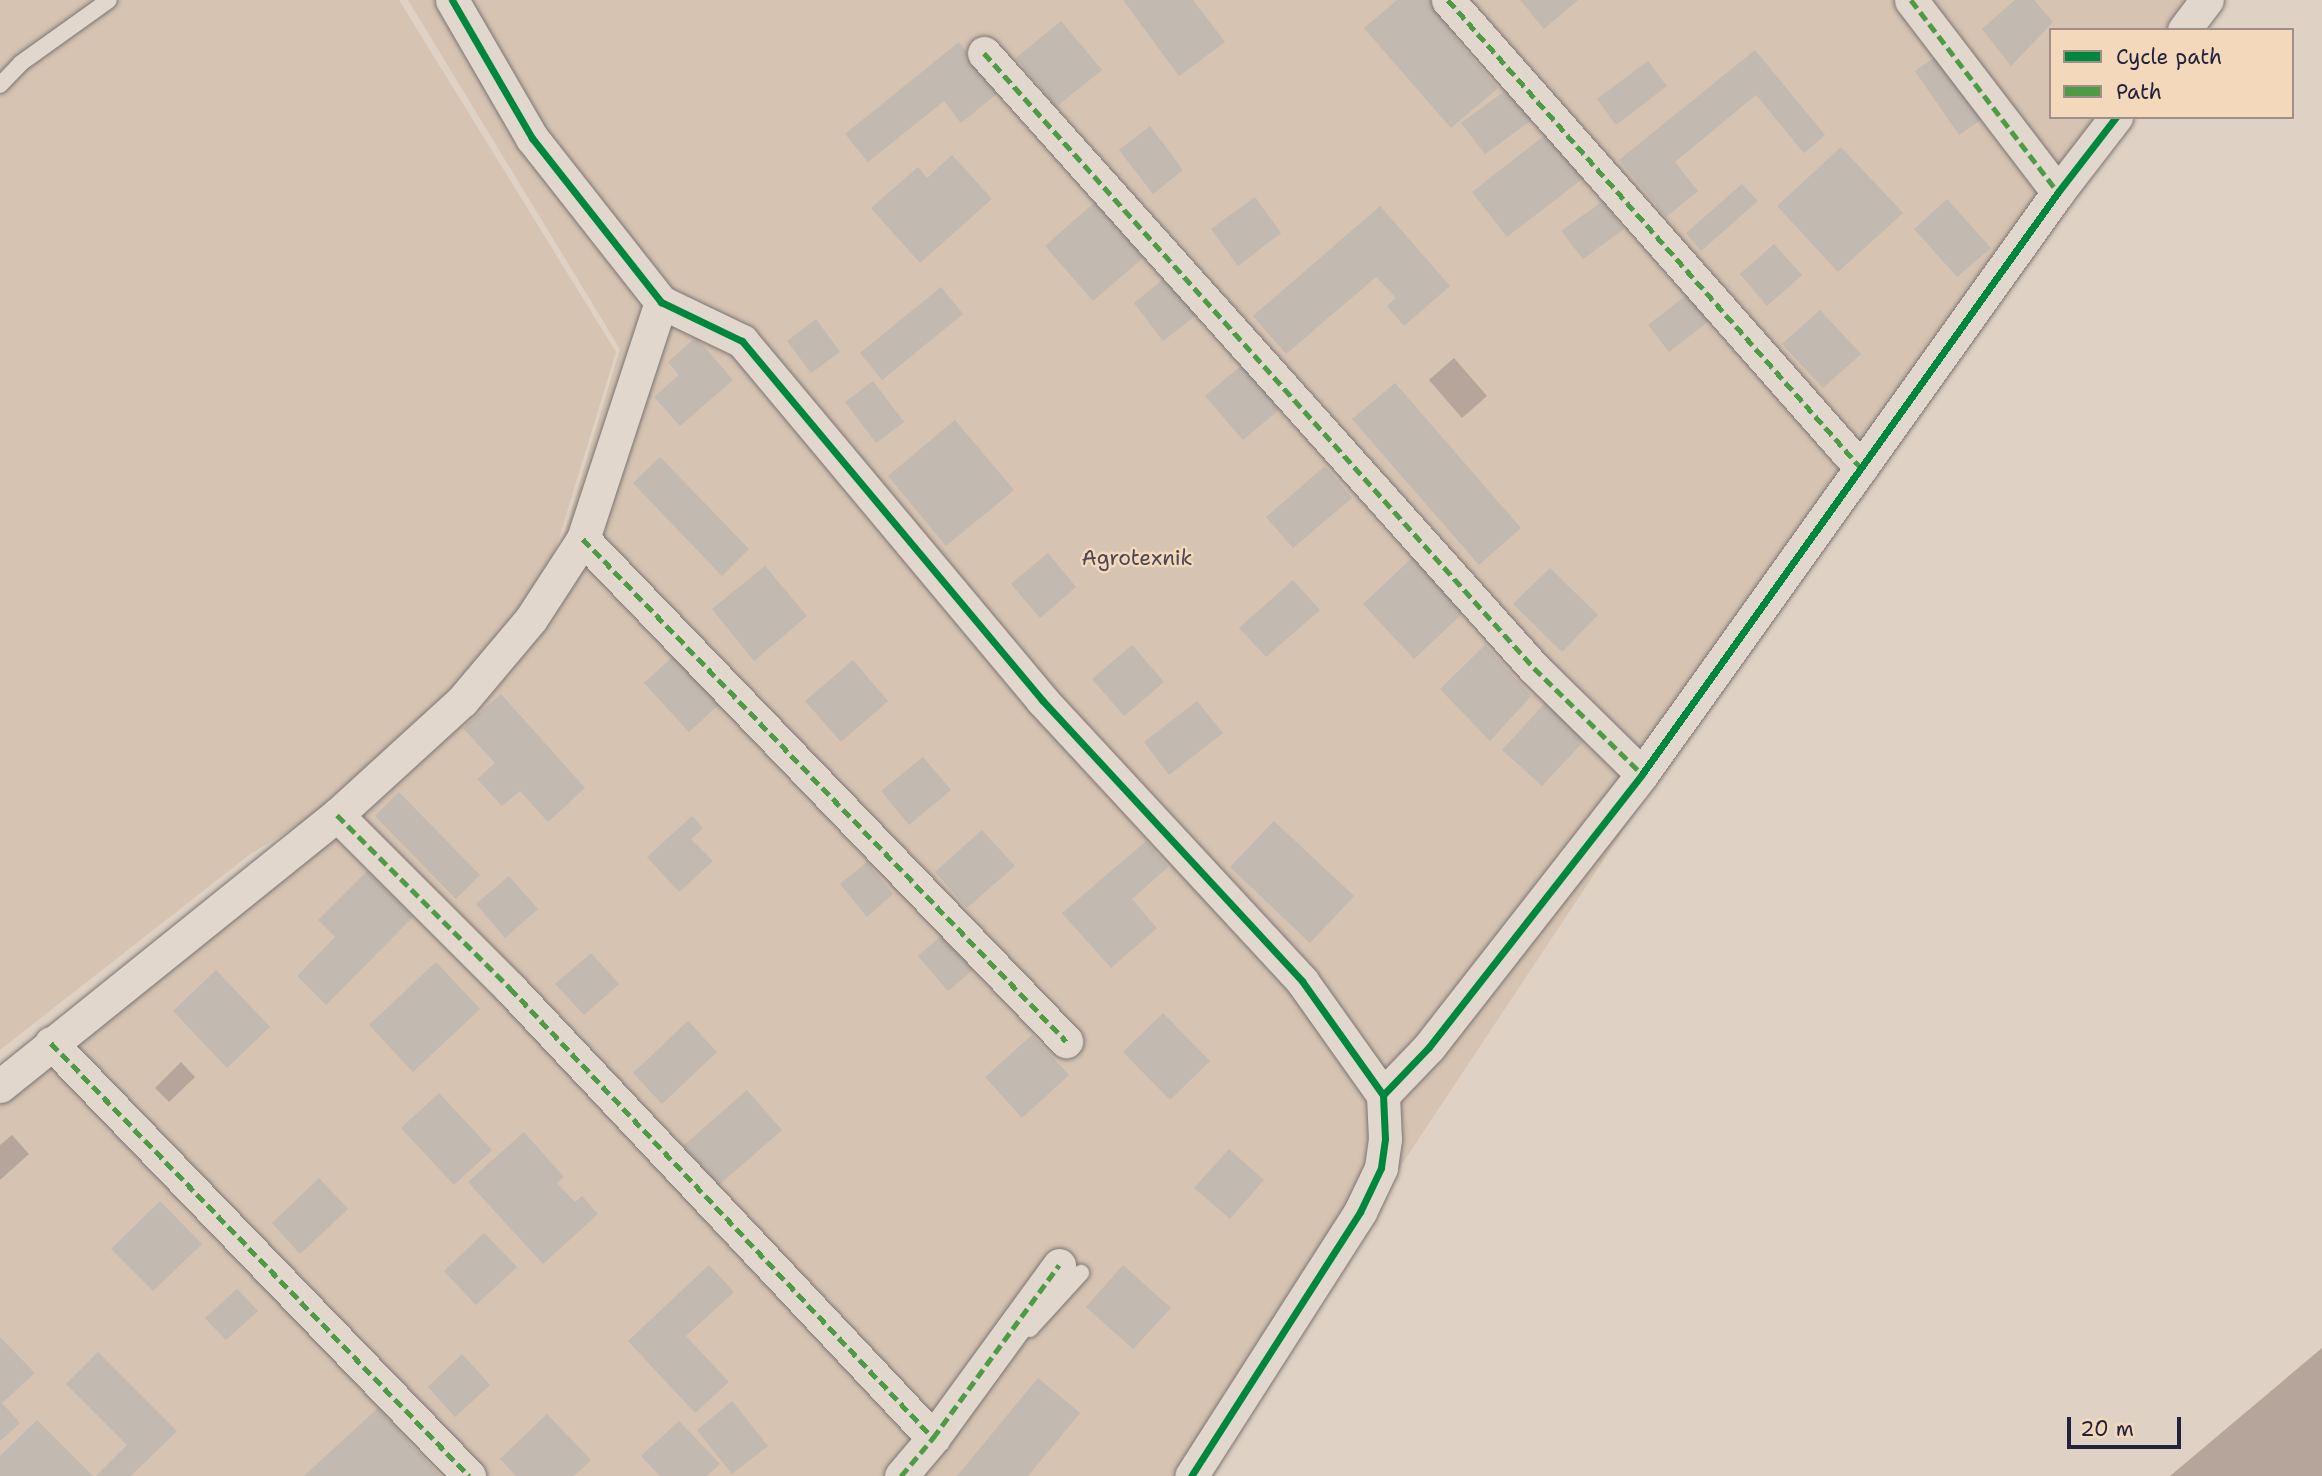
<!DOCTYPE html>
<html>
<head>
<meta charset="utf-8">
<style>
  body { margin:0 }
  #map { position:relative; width:2322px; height:1476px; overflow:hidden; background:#dfd1c3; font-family:"Shantell Sans",sans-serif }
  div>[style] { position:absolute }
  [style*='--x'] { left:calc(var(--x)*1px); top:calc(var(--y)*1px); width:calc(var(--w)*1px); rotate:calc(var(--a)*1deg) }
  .green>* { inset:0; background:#d6c3b2 }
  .water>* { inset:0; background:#b6a59b }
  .building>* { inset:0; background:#c2b9b0 }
  .roads { filter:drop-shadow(0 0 2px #7b7574) drop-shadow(0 0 2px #7b7574) }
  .service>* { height:16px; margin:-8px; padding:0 8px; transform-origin:8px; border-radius:8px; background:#e1d7cc }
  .minor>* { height:33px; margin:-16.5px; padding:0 16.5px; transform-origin:16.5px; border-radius:16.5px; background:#e1d7cc }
  .quiet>* { height:5px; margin-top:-2.5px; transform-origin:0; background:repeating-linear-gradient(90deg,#4d9b45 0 10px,transparent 0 15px) }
  .cycleway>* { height:7px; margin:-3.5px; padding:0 3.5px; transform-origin:3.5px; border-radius:3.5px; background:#00873e }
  span { translate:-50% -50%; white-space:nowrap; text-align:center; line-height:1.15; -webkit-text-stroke:5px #f4d8bb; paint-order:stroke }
  .park-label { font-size:21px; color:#4d4755 }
  .legend { position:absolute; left:2049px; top:28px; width:245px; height:91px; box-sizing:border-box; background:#f4d8bb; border:2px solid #a08f88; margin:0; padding:9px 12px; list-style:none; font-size:21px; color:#22223b }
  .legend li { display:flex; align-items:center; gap:14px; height:35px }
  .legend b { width:35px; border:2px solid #a08f88 }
  .scale { position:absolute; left:2067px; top:1417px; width:114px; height:32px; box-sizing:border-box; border:4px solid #22223b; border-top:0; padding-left:9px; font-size:21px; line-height:24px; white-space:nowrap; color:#22223b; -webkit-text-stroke:5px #f4d8bb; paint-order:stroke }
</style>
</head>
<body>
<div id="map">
  <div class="green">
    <i style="clip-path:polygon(0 0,399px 0,616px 352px,552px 561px,471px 674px,345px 796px,249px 855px,0 1050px)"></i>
    <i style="clip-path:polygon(408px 0,2217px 0,2191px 30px,2051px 30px,2051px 117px,2115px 117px,2036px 208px,1195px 1476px,0 1476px,0 1071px,346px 803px,481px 674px,554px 567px,620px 349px)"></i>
  </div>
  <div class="water">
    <i style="clip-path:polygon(1454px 358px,1487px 396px,1462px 418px,1429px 380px)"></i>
    <i style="clip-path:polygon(181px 1062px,195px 1077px,169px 1102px,155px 1088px)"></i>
    <i style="clip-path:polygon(12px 1135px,29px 1154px,0 1180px,0 1145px)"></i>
    <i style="clip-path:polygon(2322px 1348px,2322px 1476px,2170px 1476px)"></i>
  </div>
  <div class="building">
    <i style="clip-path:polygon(1123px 0,1193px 0,1225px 42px,1179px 76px)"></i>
    <i style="clip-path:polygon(1397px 0,1438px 0,1462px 28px,1453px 35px,1498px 88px,1451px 128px,1364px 28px)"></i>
    <i style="clip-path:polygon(1520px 0,1578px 0,1544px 29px)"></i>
    <i style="clip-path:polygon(2015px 0,2034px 0,2053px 22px,2011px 66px,1982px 29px)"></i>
    <i style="clip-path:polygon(1061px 21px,1102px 70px,1056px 107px,1016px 58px)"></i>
    <i style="clip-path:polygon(959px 42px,999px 92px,961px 123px,944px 101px,868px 162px,845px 134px)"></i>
    <i style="clip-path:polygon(1755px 50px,1825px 135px,1804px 153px,1756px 95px,1675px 162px,1698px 191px,1666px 217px,1619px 160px)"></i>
    <i style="clip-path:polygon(1945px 50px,1989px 114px,1959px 135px,1915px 71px)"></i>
    <i style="clip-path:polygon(1648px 61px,1667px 86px,1616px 125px,1597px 99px)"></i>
    <i style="clip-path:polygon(1516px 83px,1540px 114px,1485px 154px,1461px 123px)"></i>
    <i style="clip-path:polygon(1150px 126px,1183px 170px,1153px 194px,1119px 150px)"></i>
    <i style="clip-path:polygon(1554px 128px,1590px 173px,1507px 237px,1472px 192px)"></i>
    <i style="clip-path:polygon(1841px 147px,1903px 213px,1838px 272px,1777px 206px)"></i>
    <i style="clip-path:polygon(952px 155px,992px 199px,920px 263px,871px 208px,918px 167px,927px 178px)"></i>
    <i style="clip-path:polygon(1742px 184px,1758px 201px,1701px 251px,1686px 233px)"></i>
    <i style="clip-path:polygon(1103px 195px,1152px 250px,1093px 301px,1045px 246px)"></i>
    <i style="clip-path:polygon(1255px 197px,1281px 233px,1238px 266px,1211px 229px)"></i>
    <i style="clip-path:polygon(1947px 199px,1991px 248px,1957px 277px,1914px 229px)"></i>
    <i style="clip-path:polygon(1603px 201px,1624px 229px,1583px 259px,1561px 231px)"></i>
    <i style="clip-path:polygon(1380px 206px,1450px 286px,1404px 326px,1387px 306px,1396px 298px,1376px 277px,1286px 354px,1253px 316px)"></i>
    <i style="clip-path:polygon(1774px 244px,1802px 275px,1767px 306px,1740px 274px)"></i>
    <i style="clip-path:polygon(1167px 276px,1198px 314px,1163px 341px,1134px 303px)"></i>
    <i style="clip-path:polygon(941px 287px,963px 314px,882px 380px,860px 353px)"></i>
    <i style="clip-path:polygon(1688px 294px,1709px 321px,1669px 352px,1648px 325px)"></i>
    <i style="clip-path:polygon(1820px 310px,1861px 354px,1823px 388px,1782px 344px)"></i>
    <i style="clip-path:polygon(816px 319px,840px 352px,811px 373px,787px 341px)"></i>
    <i style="clip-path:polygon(696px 337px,733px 380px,680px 426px,654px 397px,679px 375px,668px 362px)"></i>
    <i style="clip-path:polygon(1242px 365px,1280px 409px,1243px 440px,1205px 396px)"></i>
    <i style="clip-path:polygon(873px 381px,904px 422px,876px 443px,845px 402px)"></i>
    <i style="clip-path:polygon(1395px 383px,1521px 528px,1479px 565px,1352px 419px)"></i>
    <i style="clip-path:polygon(955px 420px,1014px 490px,946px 546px,888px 476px)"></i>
    <i style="clip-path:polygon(660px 457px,749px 549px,722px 576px,633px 483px)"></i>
    <i style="clip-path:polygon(1325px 466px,1352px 498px,1293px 548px,1266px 517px)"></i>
    <i style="clip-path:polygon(1048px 553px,1076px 587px,1040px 618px,1011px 584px)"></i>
    <i style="clip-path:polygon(1415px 555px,1466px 610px,1414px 659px,1363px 604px)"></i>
    <i style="clip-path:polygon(765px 566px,807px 616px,754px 661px,712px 609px)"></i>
    <i style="clip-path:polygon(1550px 568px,1598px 615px,1562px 652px,1513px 604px)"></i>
    <i style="clip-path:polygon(1293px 580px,1320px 610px,1266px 657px,1239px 628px)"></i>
    <i style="clip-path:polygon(1132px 645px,1164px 682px,1124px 716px,1092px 679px)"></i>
    <i style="clip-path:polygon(1485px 645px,1531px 696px,1490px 741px,1440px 689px)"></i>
    <i style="clip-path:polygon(680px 650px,725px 699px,689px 732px,644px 683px)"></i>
    <i style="clip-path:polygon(853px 660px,888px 701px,841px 742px,805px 701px)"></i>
    <i style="clip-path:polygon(501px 694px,585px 788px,548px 822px,520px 791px,502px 806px,477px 779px,495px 763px,463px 728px)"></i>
    <i style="clip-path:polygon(1197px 701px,1223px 733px,1169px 775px,1144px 742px)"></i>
    <i style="clip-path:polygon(1545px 703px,1585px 740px,1542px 786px,1502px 750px)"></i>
    <i style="clip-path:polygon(923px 757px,951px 790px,909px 825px,881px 791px)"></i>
    <i style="clip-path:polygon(399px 792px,480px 875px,456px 899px,375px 816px)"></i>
    <i style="clip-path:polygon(692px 816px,703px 828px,691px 839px,713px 861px,679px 892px,647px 857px)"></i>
    <i style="clip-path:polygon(1274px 821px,1354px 896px,1310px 943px,1230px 867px)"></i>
    <i style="clip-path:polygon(982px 830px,1015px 866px,967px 908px,935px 872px)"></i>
    <i style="clip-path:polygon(1146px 841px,1168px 867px,1132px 899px,1157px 928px,1111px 968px,1062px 913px)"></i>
    <i style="clip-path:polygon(867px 862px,893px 894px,867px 917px,840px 884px)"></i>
    <i style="clip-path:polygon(367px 871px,413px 917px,326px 1005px,297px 976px,335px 937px,318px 920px)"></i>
    <i style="clip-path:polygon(509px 876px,538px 909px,505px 938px,476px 904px)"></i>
    <i style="clip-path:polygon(942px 935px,973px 970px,948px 991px,918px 956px)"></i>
    <i style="clip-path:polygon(591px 953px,619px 984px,584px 1015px,555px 984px)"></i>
    <i style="clip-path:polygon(436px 962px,480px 1009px,413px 1072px,369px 1025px)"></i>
    <i style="clip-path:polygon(216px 970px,270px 1027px,227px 1068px,173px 1011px)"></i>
    <i style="clip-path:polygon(1163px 1013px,1210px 1061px,1170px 1100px,1123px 1052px)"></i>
    <i style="clip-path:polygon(688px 1021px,717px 1052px,662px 1104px,633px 1073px)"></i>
    <i style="clip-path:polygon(1032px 1035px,1069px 1075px,1022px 1118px,985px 1077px)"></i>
    <i style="clip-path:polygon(747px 1090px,782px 1130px,719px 1185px,683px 1146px)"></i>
    <i style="clip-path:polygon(439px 1093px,492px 1150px,454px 1185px,401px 1128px)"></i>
    <i style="clip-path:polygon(524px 1132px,564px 1177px,557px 1183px,575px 1202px,582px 1196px,598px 1214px,543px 1264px,468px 1182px)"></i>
    <i style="clip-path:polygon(1229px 1149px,1264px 1180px,1230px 1219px,1194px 1188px)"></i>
    <i style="clip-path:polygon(319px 1178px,348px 1209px,300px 1254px,272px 1223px)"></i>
    <i style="clip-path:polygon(160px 1201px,202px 1244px,153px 1291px,111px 1249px)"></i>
    <i style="clip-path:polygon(484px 1233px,517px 1267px,476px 1305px,444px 1271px)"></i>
    <i style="clip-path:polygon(709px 1265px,734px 1292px,686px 1336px,729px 1382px,695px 1413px,628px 1341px)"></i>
    <i style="clip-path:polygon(1123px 1265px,1171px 1308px,1133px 1349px,1086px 1307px)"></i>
    <i style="clip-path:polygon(237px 1289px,258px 1311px,226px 1340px,205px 1318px)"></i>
    <i style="clip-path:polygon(0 1337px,35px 1373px,2px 1403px,20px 1423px,0 1441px)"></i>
    <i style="clip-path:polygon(98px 1352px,177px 1431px,131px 1476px,96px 1476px,127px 1445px,66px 1384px)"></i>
    <i style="clip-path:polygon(462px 1354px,490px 1385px,455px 1417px,428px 1387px)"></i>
    <i style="clip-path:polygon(1038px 1378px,1080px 1413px,1028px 1476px,957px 1476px)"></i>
    <i style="clip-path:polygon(732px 1401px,768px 1446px,732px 1474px,697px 1430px)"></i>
    <i style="clip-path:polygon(378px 1408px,440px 1476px,304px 1476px)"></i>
    <i style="clip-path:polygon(547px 1414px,591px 1460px,574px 1476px,516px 1476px,500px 1459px)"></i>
    <i style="clip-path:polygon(37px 1420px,93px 1476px,0 1476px,0 1456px)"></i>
    <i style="clip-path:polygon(679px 1421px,720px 1464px,707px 1476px,660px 1476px,641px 1456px)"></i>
  </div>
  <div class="roads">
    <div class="service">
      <i style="--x:0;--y:85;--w:30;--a:-46"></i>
      <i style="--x:21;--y:63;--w:108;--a:-35.6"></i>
      <i style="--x:1030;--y:1329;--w:76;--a:-47.7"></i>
    </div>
    <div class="minor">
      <i style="--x:452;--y:0;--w:160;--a:59.9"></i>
      <i style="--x:532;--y:138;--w:209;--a:51.8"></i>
      <i style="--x:661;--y:302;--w:90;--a:25.7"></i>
      <i style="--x:742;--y:341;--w:468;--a:50.1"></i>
      <i style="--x:1042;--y:700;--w:383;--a:47.2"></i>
      <i style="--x:1302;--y:981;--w:140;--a:54.6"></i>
      <i style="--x:1383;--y:1095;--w:44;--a:87.4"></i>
      <i style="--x:1385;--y:1139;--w:29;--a:98"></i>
      <i style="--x:1381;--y:1168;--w:49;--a:115.5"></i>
      <i style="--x:1360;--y:1212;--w:313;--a:122.6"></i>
      <i style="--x:1448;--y:0;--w:624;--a:48.57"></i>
      <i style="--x:1911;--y:0;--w:242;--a:52.6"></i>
      <i style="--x:2184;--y:30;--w:38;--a:-53"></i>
      <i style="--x:984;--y:53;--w:825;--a:48.19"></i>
      <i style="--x:1534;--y:668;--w:151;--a:44.5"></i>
      <i style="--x:583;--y:539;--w:697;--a:46.11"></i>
      <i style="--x:337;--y:815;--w:245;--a:45"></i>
      <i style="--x:510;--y:988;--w:618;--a:46.77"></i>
      <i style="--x:51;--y:1043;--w:602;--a:46.01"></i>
      <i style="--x:0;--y:1086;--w:432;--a:-38.8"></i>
      <i style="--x:337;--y:815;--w:169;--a:-42.4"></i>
      <i style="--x:462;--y:701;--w:107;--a:-49.9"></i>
      <i style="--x:531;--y:619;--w:95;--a:-57"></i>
      <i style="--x:583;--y:539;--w:250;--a:-71.8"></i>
      <i style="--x:1383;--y:1095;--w:66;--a:-46.2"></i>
      <i style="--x:1429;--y:1047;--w:346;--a:-52"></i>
      <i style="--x:1642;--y:774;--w:715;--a:-54.44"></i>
      <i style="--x:2058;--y:192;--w:95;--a:-52.3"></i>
      <i style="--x:901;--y:1476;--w:50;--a:-49.9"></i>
      <i style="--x:933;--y:1438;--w:214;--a:-53.9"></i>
    </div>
  </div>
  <div class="quiet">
    <i style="--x:1448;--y:0;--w:624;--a:48.57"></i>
    <i style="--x:1911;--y:0;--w:242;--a:52.6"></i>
    <i style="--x:984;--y:53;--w:825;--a:48.19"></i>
    <i style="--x:1534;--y:668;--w:151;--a:44.5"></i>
    <i style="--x:583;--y:539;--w:697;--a:46.11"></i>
    <i style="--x:337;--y:815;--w:245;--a:45"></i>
    <i style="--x:510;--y:988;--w:618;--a:46.77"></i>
    <i style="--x:51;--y:1043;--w:602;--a:46.01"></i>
    <i style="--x:901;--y:1476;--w:50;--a:-49.9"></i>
    <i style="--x:933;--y:1438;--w:214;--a:-53.9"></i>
  </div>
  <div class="cycleway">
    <i style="--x:452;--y:0;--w:160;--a:59.9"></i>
    <i style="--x:532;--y:138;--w:209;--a:51.8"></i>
    <i style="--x:661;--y:302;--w:90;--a:25.7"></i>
    <i style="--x:742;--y:341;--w:468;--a:50.1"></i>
    <i style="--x:1042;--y:700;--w:383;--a:47.2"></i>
    <i style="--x:1302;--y:981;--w:140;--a:54.6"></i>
    <i style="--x:1383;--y:1095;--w:44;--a:87.4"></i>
    <i style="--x:1385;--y:1139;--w:29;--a:98"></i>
    <i style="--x:1381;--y:1168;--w:49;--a:115.5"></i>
    <i style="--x:1360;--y:1212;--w:313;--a:122.6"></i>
    <i style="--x:1383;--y:1095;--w:66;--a:-46.2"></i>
    <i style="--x:1429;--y:1047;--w:346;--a:-52"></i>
    <i style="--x:1642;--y:774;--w:715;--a:-54.44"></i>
    <i style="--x:2058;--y:192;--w:95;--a:-52.3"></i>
  </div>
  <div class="park-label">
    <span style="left:1137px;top:558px">Agrotexnik</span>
  </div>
  <ul class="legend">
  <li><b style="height:9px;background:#00873e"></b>Cycle path</li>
  <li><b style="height:9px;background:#4d9b45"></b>Path</li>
  </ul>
  <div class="scale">20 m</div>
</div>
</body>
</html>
